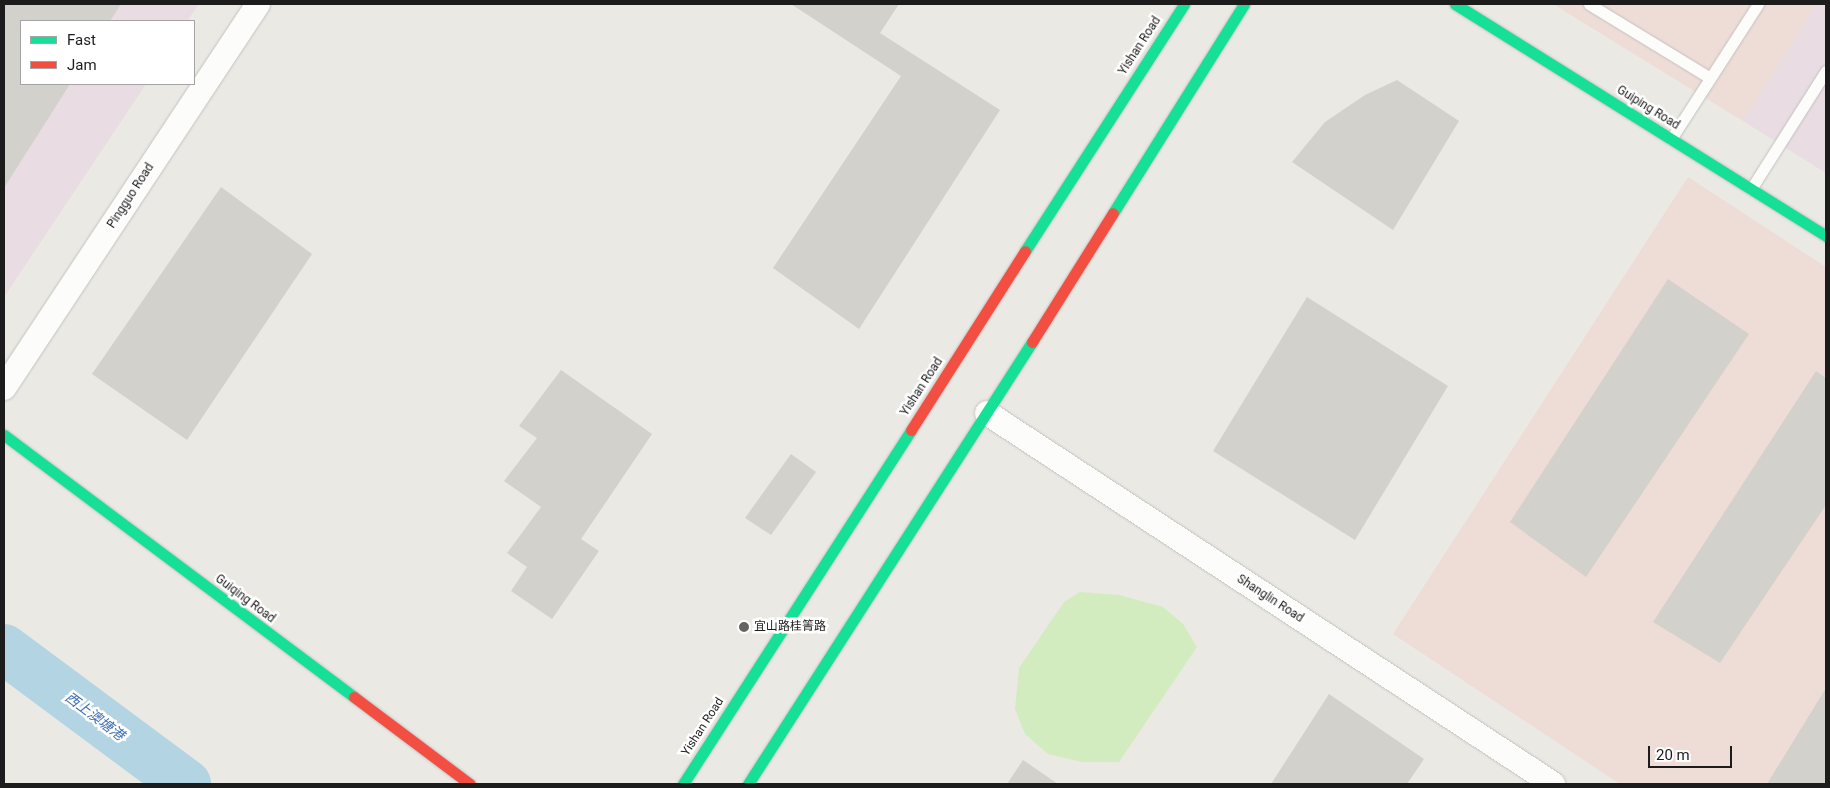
<!DOCTYPE html>
<html>
<head>
<meta charset="utf-8">
<style>
  body { margin:0 }
  #map { position:relative; width:1830px; height:788px; overflow:hidden; background:#eae9e4; font-family:Roboto,"Noto Sans SC",sans-serif }
  div>[style] { position:absolute }
  [style*='--x'] { left:calc(var(--x)*1px); top:calc(var(--y)*1px); width:calc(var(--w)*1px); rotate:calc(var(--a)*1deg) }
  .commercial>* { inset:0; background:#eedcd7 }
  .industrial>* { inset:0; background:#e9dce3 }
  .grass>* { inset:0; background:#d2ecbf }
  .river>* { height:50px; margin:-25px; padding:0 25px; transform-origin:25px; border-radius:25px; background:#b3d4e2 }
  .building>* { inset:0; background:#d3d1cc }
  .roads { filter:drop-shadow(0 0 1px #c3c2c0) drop-shadow(0 0 1px #c3c2c0) }
  .lane>* { height:11px; margin:-5.5px; padding:0 5.5px; transform-origin:5.5px; border-radius:5.5px; background:#fcfcfb }
  .street>* { height:24px; margin:-12px; padding:0 12px; transform-origin:12px; border-radius:12px; background:#fcfcfb }
  .fast>* { height:11px; margin:-5.5px; padding:0 5.5px; transform-origin:5.5px; border-radius:5.5px; background:#16e098 }
  .jam>* { height:11px; margin:-5.5px; padding:0 5.5px; transform-origin:5.5px; border-radius:5.5px; background:#f24e42 }
  .dots>* { width:14px; height:14px; translate:-50% -50%; box-sizing:border-box; border:2px solid #fff; border-radius:50% }
  span { translate:-50% -50%; white-space:nowrap; text-align:center; line-height:1.15; -webkit-text-stroke:5px #fff; paint-order:stroke }
  .street-label { font-size:12px; color:#1c1c1c }
  .poi-label { font-size:12px; color:#1c1c1c }
  .left { translate:0 -50%; text-align:left }
  .water-label { font-size:14px; color:#406fb4; font-style:italic }
  .frame { position:absolute; inset:0; border:5px solid #1c1c1c; pointer-events:none }
  .legend { position:absolute; left:20px; top:20px; width:175px; height:65px; box-sizing:border-box; background:#fff; border:1px solid #a4a4a4; margin:0; padding:6px 9px; list-style:none; font-size:15px; color:#1c1c1c }
  .legend li { display:flex; align-items:center; gap:10px; height:25px }
  .legend b { width:25px; border:1px solid #a4a4a4 }
  .scale { position:absolute; left:1648px; top:746px; width:84px; height:22px; box-sizing:border-box; border:2px solid #1c1c1c; border-top:0; padding-left:6px; font-size:15px; line-height:18px; white-space:nowrap; color:#1c1c1c; -webkit-text-stroke:4px #fff; paint-order:stroke }
</style>
</head>
<body>
<div id="map">
  <div class="commercial">
    <i style="clip-path:polygon(1553px 4px,1817px 4px,1743px 121px)"></i>
    <i style="clip-path:polygon(1688px 177px,1826px 267px,1826px 784px,1620px 784px,1393px 634px)"></i>
  </div>
  <div class="industrial">
    <i style="clip-path:polygon(4px 4px,199px 4px,187px 21px,21px 21px,21px 84px,146px 84px,4px 297px)"></i>
    <i style="clip-path:polygon(1817px 4px,1826px 4px,1826px 173px,1743px 121px)"></i>
  </div>
  <div class="grass">
    <i style="clip-path:polygon(1080px 592px,1119px 595px,1163px 607px,1183px 624px,1197px 647px,1119px 762px,1082px 762px,1048px 754px,1025px 734px,1015px 709px,1019px 668px,1064px 602px)"></i>
  </div>
  <div class="river">
    <i style="--x:4;--y:649;--w:227;--a:36.6"></i>
  </div>
  <div class="building">
    <i style="clip-path:polygon(4px 4px,121px 4px,110px 21px,21px 21px,21px 84px,70px 84px,4px 188px)"></i>
    <i style="clip-path:polygon(791px 4px,899px 4px,880px 33px,1000px 110px,859px 329px,773px 268px,901px 76px)"></i>
    <i style="clip-path:polygon(1397px 80px,1459px 121px,1393px 230px,1292px 162px,1325px 122px,1365px 95px)"></i>
    <i style="clip-path:polygon(221px 187px,312px 254px,187px 440px,92px 374px)"></i>
    <i style="clip-path:polygon(1668px 279px,1749px 334px,1586px 577px,1510px 522px)"></i>
    <i style="clip-path:polygon(1307px 297px,1448px 386px,1355px 540px,1213px 451px)"></i>
    <i style="clip-path:polygon(561px 370px,652px 434px,581px 539px,599px 551px,552px 619px,511px 591px,527px 567px,507px 553px,541px 507px,504px 481px,537px 438px,519px 426px)"></i>
    <i style="clip-path:polygon(1816px 371px,1826px 378px,1826px 505px,1720px 663px,1653px 622px)"></i>
    <i style="clip-path:polygon(791px 454px,816px 472px,771px 535px,745px 518px)"></i>
    <i style="clip-path:polygon(1826px 688px,1826px 784px,1767px 784px)"></i>
    <i style="clip-path:polygon(1329px 694px,1424px 759px,1407px 784px,1271px 784px)"></i>
    <i style="clip-path:polygon(1023px 760px,1058px 784px,1007px 784px)"></i>
  </div>
  <div class="roads">
    <div class="lane">
      <i style="--x:1589;--y:4;--w:142;--a:31.4"></i>
      <i style="--x:1671;--y:139;--w:161;--a:-57.2"></i>
      <i style="--x:1751;--y:189;--w:140;--a:-57.6"></i>
    </div>
    <div class="street">
      <i style="--x:4;--y:388;--w:460;--a:-56.5"></i>
      <i style="--x:987;--y:413;--w:677;--a:33.24"></i>
    </div>
    <div class="fast">
      <i style="--x:1455;--y:4;--w:438;--a:32"></i>
      <i style="--x:1113;--y:213;--w:247;--a:-57.9"></i>
      <i style="--x:1025;--y:251;--w:294;--a:-57.2"></i>
      <i style="--x:4;--y:435;--w:437;--a:36.8"></i>
      <i style="--x:683;--y:784;--w:421;--a:-57.2"></i>
      <i style="--x:748;--y:784;--w:525;--a:-57.28"></i>
    </div>
    <div class="jam">
      <i style="--x:1032;--y:342;--w:152;--a:-57.9"></i>
      <i style="--x:911;--y:430;--w:212;--a:-57.5"></i>
      <i style="--x:354;--y:697;--w:145;--a:36.9"></i>
    </div>
  </div>
  <div class="dots">
    <i style="left:744px;top:627px;background:#646462"></i>
  </div>
  <div class="street-label">
    <span style="left:1140px;top:46px;rotate:-57deg">Yishan Road</span>
    <span style="left:1648px;top:108px;rotate:32deg">Guiping Road</span>
    <span style="left:131px;top:196px;rotate:-57deg">Pingguo Road</span>
    <span style="left:922px;top:387px;rotate:-57deg">Yishan Road</span>
    <span style="left:245px;top:599px;rotate:37deg">Guiqing Road</span>
    <span style="left:1270px;top:599px;rotate:33deg">Shanglin Road</span>
    <span style="left:703px;top:727px;rotate:-57deg">Yishan Road</span>
  </div>
  <div class="poi-label">
    <span class="left" style="left:754px;top:627px">宜山路桂箐路</span>
  </div>
  <div class="water-label">
    <span style="left:95px;top:716px;rotate:37deg">西上澳塘港</span>
  </div>
  <div class="frame"></div>
  <ul class="legend">
  <li><b style="height:6px;background:#16e098"></b>Fast</li>
  <li><b style="height:6px;background:#f24e42"></b>Jam</li>
  </ul>
  <div class="scale">20 m</div>
</div>
</body>
</html>
